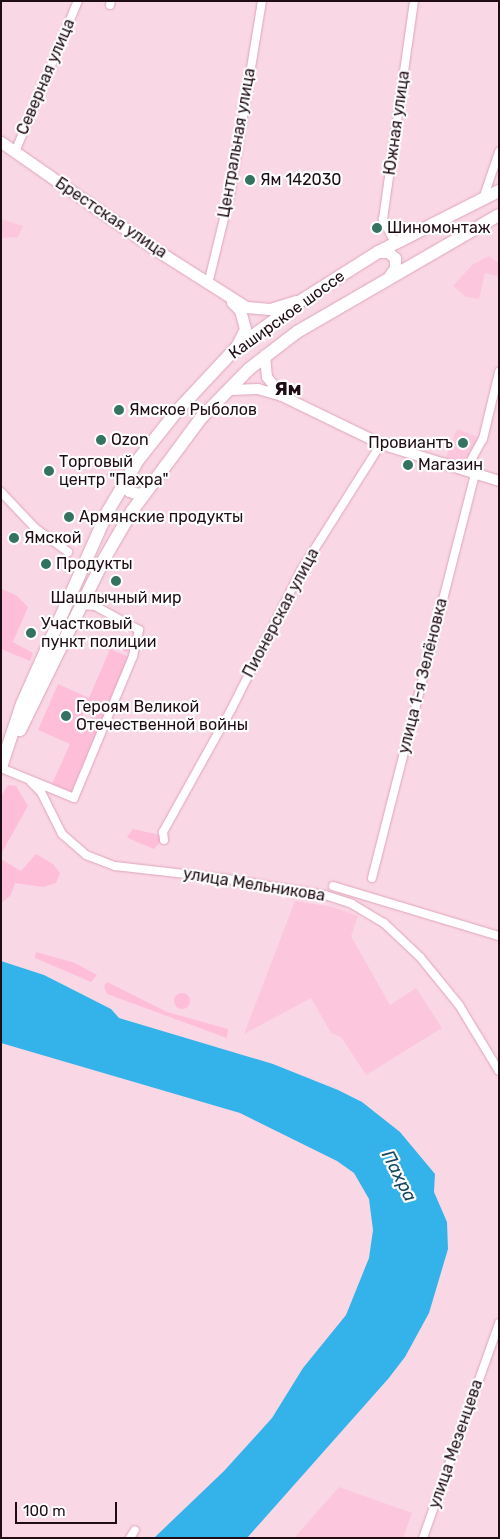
<!DOCTYPE html>
<html>
<head>
<meta charset="utf-8">
<style>
  body { margin:0 }
  #map { position:relative; width:500px; height:1539px; overflow:hidden; background:#fad7e5; font-family:Rubik,sans-serif }
  div>[style] { position:absolute }
  [style*='--x'] { left:calc(var(--x)*1px); top:calc(var(--y)*1px); width:calc(var(--w)*1px); rotate:calc(var(--a)*1deg) }
  .built>* { inset:0; background:#fcc7dc }
  .green>* { inset:0; background:#febed8 }
  .round { border-radius:50% }
  .water>* { inset:0; background:#34b3ea }
  .roads { filter:drop-shadow(0 0 1px #dda5bc) drop-shadow(0 0 1px #dda5bc) }
  .minor>* { height:8px; margin:-4px; padding:0 4px; transform-origin:4px; border-radius:4px; background:#fff }
  .tertiary>* { height:10px; margin:-5px; padding:0 5px; transform-origin:5px; border-radius:5px; background:#fff }
  .secondary>* { height:11px; margin:-5.5px; padding:0 5.5px; transform-origin:5.5px; border-radius:5.5px; background:#fff }
  .primary>* { height:12px; margin:-6px; padding:0 6px; transform-origin:6px; border-radius:6px; background:#fff }
  .dots>* { width:14px; height:14px; translate:-50% -50%; box-sizing:border-box; border:2px solid #fff; border-radius:50% }
  span { translate:-50% -50%; white-space:nowrap; text-align:center; line-height:1.15; -webkit-text-stroke:4.5px #fff; paint-order:stroke }
  .street-label { font-size:16px; color:#200c15 }
  .poi-label { font-size:16px; color:#200c15 }
  .left { translate:0 -50%; text-align:left }
  .right { translate:-100% -50%; text-align:right }
  .water-label { font-size:18px; color:#14465d; font-style:italic }
  .quarter-label { font-size:19px; color:#200c15; font-weight:700 }
  .frame { position:absolute; inset:0; border:2px solid #200c15; pointer-events:none }
  .scale { position:absolute; left:15px; top:1502px; width:102px; height:22px; box-sizing:border-box; border:2px solid #200c15; border-top:0; padding-left:6px; font-size:15px; line-height:18px; white-space:nowrap; color:#200c15; -webkit-text-stroke:4px #fff; paint-order:stroke }
</style>
</head>
<body>
<div id="map">
  <div class="built">
    <i style="clip-path:polygon(1px 219px,23px 226px,18px 237px,1px 238px)"></i>
    <i style="clip-path:polygon(489px 256px,499px 263px,498px 276px,485px 273px,479px 299px,466px 297px,453px 286px,472px 265px)"></i>
    <i style="clip-path:polygon(457px 429px,478px 437px,463px 466px,445px 460px)"></i>
    <i style="clip-path:polygon(295px 901px,333px 907px,358px 916px,351px 936px,390px 1005px,416px 988px,442px 1028px,366px 1075px,341px 1037px,331px 1033px,311px 998px,244px 1034px)"></i>
    <i style="clip-path:polygon(339px 1487px,412px 1513px,403px 1538px,294px 1538px)"></i>
  </div>
  <div class="green">
    <i style="clip-path:polygon(1px 589px,16px 595px,28px 607px,13px 642px,33px 653px,30px 661px,1px 649px)"></i>
    <i class="round" style="left:120px;top:640px;width:12px;height:12px"></i>
    <i style="clip-path:polygon(evenodd,110px 649px,129px 657px,71px 793px,52px 784px,70px 744px,38px 730px,58px 684px,89px 698px,110px 649px,84px 712px,92px 716px,83px 734px,76px 731px,84px 712px)"></i>
    <i style="clip-path:polygon(8px 785px,16px 786px,28px 806px,1px 854px,1px 796px)"></i>
    <i style="clip-path:polygon(133px 829px,160px 835px,161px 841px,154px 849px,130px 839px,127px 837px)"></i>
    <i style="clip-path:polygon(36px 854px,53px 864px,60px 873px,56px 883px,43px 887px,15px 883px,11px 895px,1px 903px,1px 859px,21px 871px)"></i>
    <i style="clip-path:polygon(36px 952px,75px 963px,97px 975px,91px 982px,35px 958px)"></i>
    <i style="clip-path:polygon(107px 982px,167px 1012px,228px 1029px,227px 1038px,107px 994px,104px 986px)"></i>
    <i class="round" style="left:174px;top:993px;width:16px;height:16px"></i>
  </div>
  <div class="water">
    <i style="clip-path:polygon(1px 961px,44px 975px,111px 1009px,119px 1018px,273px 1064px,338px 1090px,362px 1102px,400px 1132px,435px 1174px,434px 1192px,447px 1222px,448px 1249px,429px 1313px,405px 1357px,388px 1379px,247px 1538px,154px 1538px,224px 1471px,272px 1418px,303px 1368px,346px 1315px,369px 1258px,373px 1230px,369px 1199px,354px 1173px,337px 1161px,240px 1113px,1px 1043px)"></i>
  </div>
  <div class="roads">
    <div class="minor">
      <i style="--x:110;--y:5;--w:4;--a:-76"></i>
      <i style="--x:15;--y:152;--w:164;--a:-67.4"></i>
      <i style="--x:483;--y:199;--w:50;--a:-71.2"></i>
      <i style="--x:395;--y:243;--w:27;--a:-117"></i>
      <i style="--x:383;--y:219;--w:220;--a:-81.9"></i>
      <i style="--x:208;--y:284;--w:97;--a:-76.3"></i>
      <i style="--x:231;--y:190;--w:192;--a:-80.7"></i>
      <i style="--x:465;--y:471;--w:37;--a:-61"></i>
      <i style="--x:483;--y:439;--w:69;--a:-76.6"></i>
      <i style="--x:1;--y:492;--w:50;--a:46.6"></i>
      <i style="--x:35;--y:528;--w:41;--a:36"></i>
      <i style="--x:1;--y:768;--w:79;--a:22.3"></i>
      <i style="--x:74;--y:798;--w:154;--a:-67.4"></i>
      <i style="--x:133;--y:656;--w:27;--a:-77"></i>
      <i style="--x:139;--y:630;--w:50;--a:-151.4"></i>
      <i style="--x:95;--y:606;--w:15;--a:-176"></i>
      <i style="--x:30;--y:781;--w:16;--a:45"></i>
      <i style="--x:41;--y:792;--w:47;--a:63.4"></i>
      <i style="--x:62;--y:834;--w:32;--a:41"></i>
      <i style="--x:86;--y:855;--w:31;--a:21"></i>
      <i style="--x:115;--y:866;--w:107;--a:6.5"></i>
      <i style="--x:221;--y:878;--w:105;--a:9.3"></i>
      <i style="--x:325;--y:895;--w:28;--a:18"></i>
      <i style="--x:352;--y:904;--w:37;--a:31"></i>
      <i style="--x:384;--y:923;--w:50;--a:43.4"></i>
      <i style="--x:420;--y:957;--w:62;--a:50.9"></i>
      <i style="--x:459;--y:1005;--w:77;--a:58.8"></i>
      <i style="--x:164;--y:840;--w:8;--a:-97"></i>
      <i style="--x:163;--y:832;--w:140;--a:-60.9"></i>
      <i style="--x:231;--y:710;--w:154;--a:-63.4"></i>
      <i style="--x:300;--y:572;--w:151;--a:-57.7"></i>
      <i style="--x:372;--y:878;--w:416;--a:-75.7"></i>
      <i style="--x:333;--y:886;--w:173;--a:16.8"></i>
      <i style="--x:130;--y:1538;--w:9;--a:-58"></i>
      <i style="--x:423;--y:1538;--w:228;--a:-70.5"></i>
    </div>
    <div class="tertiary">
      <i style="--x:265;--y:355;--w:22;--a:85"></i>
      <i style="--x:267;--y:377;--w:24;--a:52"></i>
      <i style="--x:229;--y:390;--w:29;--a:-2"></i>
      <i style="--x:258;--y:389;--w:25;--a:16"></i>
      <i style="--x:282;--y:396;--w:110;--a:25.9"></i>
      <i style="--x:381;--y:444;--w:124;--a:17.4"></i>
    </div>
    <div class="secondary">
      <i style="--x:1;--y:142;--w:182;--a:34.9"></i>
      <i style="--x:150;--y:246;--w:114;--a:32.4"></i>
      <i style="--x:246;--y:307;--w:24;--a:5"></i>
      <i style="--x:270;--y:309;--w:27;--a:-17"></i>
      <i style="--x:378;--y:252;--w:10;--a:0"></i>
      <i style="--x:388;--y:252;--w:9;--a:41"></i>
      <i style="--x:395;--y:258;--w:10;--a:90"></i>
      <i style="--x:395;--y:268;--w:9;--a:126"></i>
      <i style="--x:232;--y:302;--w:11;--a:45"></i>
      <i style="--x:240;--y:310;--w:20;--a:75"></i>
      <i style="--x:245;--y:329;--w:22;--a:117"></i>
      <i style="--x:128;--y:476;--w:15;--a:86"></i>
      <i style="--x:129;--y:491;--w:10;--a:17"></i>
      <i style="--x:139;--y:494;--w:9;--a:-27"></i>
    </div>
    <div class="primary">
      <i style="--x:20;--y:730;--w:188;--a:-63.8"></i>
      <i style="--x:103;--y:561;--w:58;--a:-59.9"></i>
      <i style="--x:132;--y:511;--w:116;--a:-53.4"></i>
      <i style="--x:201;--y:418;--w:69;--a:-45.6"></i>
      <i style="--x:249;--y:369;--w:61;--a:-37.6"></i>
      <i style="--x:297;--y:332;--w:233;--a:-30.1"></i>
      <i style="--x:1;--y:767;--w:66;--a:-71.6"></i>
      <i style="--x:22;--y:704;--w:211;--a:-66"></i>
      <i style="--x:108;--y:511;--w:59;--a:-59.5"></i>
      <i style="--x:138;--y:460;--w:63;--a:-51.5"></i>
      <i style="--x:177;--y:411;--w:85;--a:-46.9"></i>
      <i style="--x:235;--y:349;--w:79;--a:-36.3"></i>
      <i style="--x:299;--y:302;--w:93;--a:-32.3"></i>
      <i style="--x:378;--y:252;--w:136;--a:-26.8"></i>
    </div>
  </div>
  <div class="dots">
    <i style="left:250px;top:180px;background:#347361"></i>
    <i style="left:377px;top:228px;background:#347361"></i>
    <i style="left:119px;top:410px;background:#347361"></i>
    <i style="left:101px;top:440px;background:#347361"></i>
    <i style="left:463px;top:443px;background:#347361"></i>
    <i style="left:408px;top:465px;background:#347361"></i>
    <i style="left:49px;top:471px;background:#347361"></i>
    <i style="left:69px;top:517px;background:#347361"></i>
    <i style="left:14px;top:538px;background:#347361"></i>
    <i style="left:46px;top:564px;background:#347361"></i>
    <i style="left:116px;top:581px;background:#347361"></i>
    <i style="left:31px;top:633px;background:#347361"></i>
    <i style="left:66px;top:716px;background:#347361"></i>
  </div>
  <div class="street-label">
    <span style="left:46px;top:77px;rotate:-67deg">Северная улица</span>
    <span style="left:397px;top:123px;rotate:-82deg">Южная улица</span>
    <span style="left:237px;top:143px;rotate:-80deg">Центральная улица</span>
    <span style="left:111px;top:218px;rotate:34deg">Брестская улица</span>
    <span style="left:287px;top:315px;rotate:-36deg">Каширское шоссе</span>
    <span style="left:281px;top:613px;rotate:-62deg">Пионерская улица</span>
    <span style="left:423px;top:676px;rotate:-76deg">улица 1-я Зелёновка</span>
    <span style="left:254px;top:885px;rotate:9deg">улица Мельникова</span>
    <span style="left:456px;top:1444px;rotate:-71deg">улица Мезенцева</span>
  </div>
  <div class="poi-label">
    <span class="left" style="left:260px;top:180px">Ям 142030</span>
    <span class="left" style="left:387px;top:228px">Шиномонтаж</span>
    <span class="left" style="left:129px;top:410px">Ямское Рыболов</span>
    <span class="left" style="left:111px;top:440px">Ozon</span>
    <span class="right" style="left:453px;top:443px">Провиантъ</span>
    <span class="left" style="left:59px;top:471px">Торговый<br>центр "Пахра"</span>
    <span class="left" style="left:418px;top:465px">Магазин</span>
    <span class="left" style="left:79px;top:517px">Армянские продукты</span>
    <span class="left" style="left:24px;top:538px">Ямской</span>
    <span class="left" style="left:56px;top:564px">Продукты</span>
    <span style="left:116px;top:598px">Шашлычный мир</span>
    <span class="left" style="left:41px;top:633px">Участковый<br>пункт полиции</span>
    <span class="left" style="left:76px;top:716px">Героям Великой<br>Отечественной войны</span>
  </div>
  <div class="water-label">
    <span style="left:399px;top:1176px;rotate:63deg">Пахра</span>
  </div>
  <div class="quarter-label">
    <span style="left:288px;top:389px">Ям</span>
  </div>
  <div class="frame"></div>
  <div class="scale">100 m</div>
</div>
</body>
</html>
